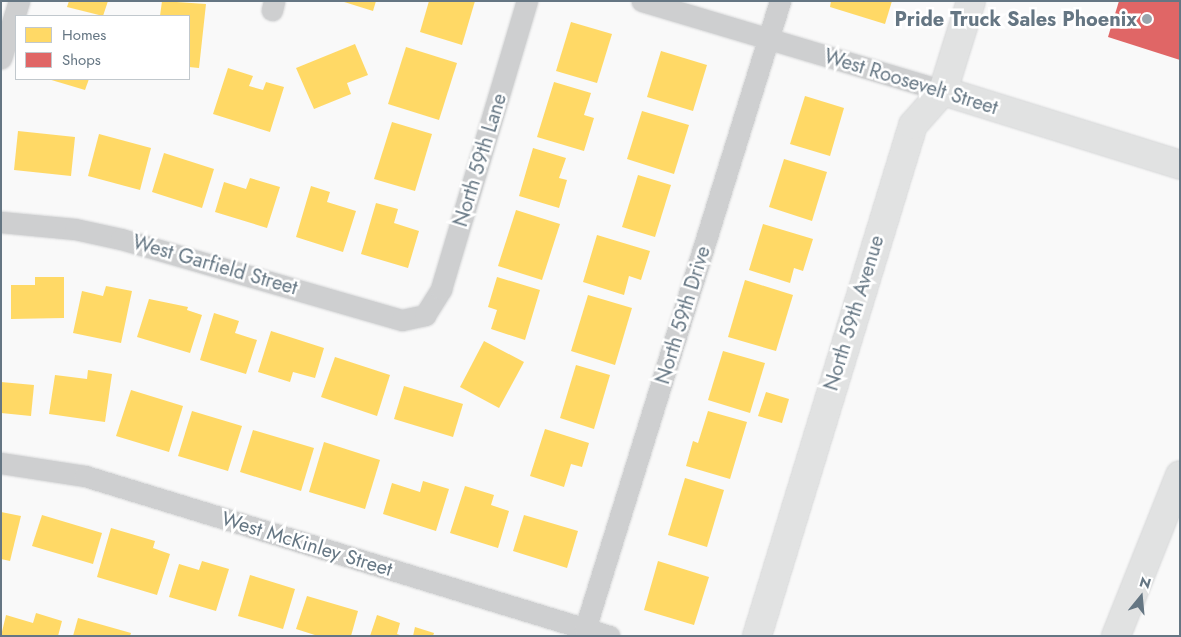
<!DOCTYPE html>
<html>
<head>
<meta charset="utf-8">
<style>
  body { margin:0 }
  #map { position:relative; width:1181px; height:637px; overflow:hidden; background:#f9f9f9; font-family:Jost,sans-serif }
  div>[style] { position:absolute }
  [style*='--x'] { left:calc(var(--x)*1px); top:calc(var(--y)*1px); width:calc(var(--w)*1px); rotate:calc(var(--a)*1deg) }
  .homes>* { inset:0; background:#ffd966 }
  .shops>* { inset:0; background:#e06666 }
  .roads { filter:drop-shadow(0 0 1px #d5d6d7) drop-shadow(0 0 1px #d5d6d7) }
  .minor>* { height:21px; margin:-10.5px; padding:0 10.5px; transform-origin:10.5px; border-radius:10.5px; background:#cecfd0 }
  .major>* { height:28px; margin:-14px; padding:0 14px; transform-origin:14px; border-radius:14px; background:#e1e2e2 }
  .highway>* { height:28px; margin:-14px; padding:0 14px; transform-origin:14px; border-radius:14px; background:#e1e2e2 }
  .dots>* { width:14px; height:14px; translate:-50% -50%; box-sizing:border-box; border:2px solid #fff; border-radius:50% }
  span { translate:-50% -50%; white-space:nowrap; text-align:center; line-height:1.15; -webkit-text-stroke:5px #fff; paint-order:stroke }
  .poi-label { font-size:20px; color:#657683; font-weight:700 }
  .right { translate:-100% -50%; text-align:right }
  .street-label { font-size:20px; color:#657683 }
  .frame { position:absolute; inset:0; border:2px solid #657683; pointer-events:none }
  .legend { position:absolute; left:15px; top:15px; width:175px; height:65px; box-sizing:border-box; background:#fff; border:1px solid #c1c8cd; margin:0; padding:6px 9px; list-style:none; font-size:15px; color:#657683 }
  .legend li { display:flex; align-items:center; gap:10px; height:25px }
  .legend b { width:25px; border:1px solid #c1c8cd }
  .north { position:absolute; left:1116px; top:572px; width:50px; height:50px; -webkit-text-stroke:4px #fff; paint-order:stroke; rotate:17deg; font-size:14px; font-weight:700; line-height:20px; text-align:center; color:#657683 }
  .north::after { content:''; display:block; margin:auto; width:18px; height:22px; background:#657683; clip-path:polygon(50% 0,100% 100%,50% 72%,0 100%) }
</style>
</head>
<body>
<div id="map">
  <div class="homes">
    <i style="clip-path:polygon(69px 1px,108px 1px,103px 16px,67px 7px)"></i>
    <i style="clip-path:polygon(162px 1px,206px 4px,199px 68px,189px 67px,189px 16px,160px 16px)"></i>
    <i style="clip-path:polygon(341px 1px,376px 1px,373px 11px)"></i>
    <i style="clip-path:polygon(429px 1px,475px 1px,462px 45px,420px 32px)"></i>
    <i style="clip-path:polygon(831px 1px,892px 1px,885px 24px,830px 7px)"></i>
    <i style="clip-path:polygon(571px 22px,612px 34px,597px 83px,556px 71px)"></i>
    <i style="clip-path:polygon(355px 44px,368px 75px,347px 83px,351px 94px,314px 109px,296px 68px)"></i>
    <i style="clip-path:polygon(406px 47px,457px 63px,439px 120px,388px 104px)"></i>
    <i style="clip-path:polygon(661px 51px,707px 65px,693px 111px,647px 97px)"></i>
    <i style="clip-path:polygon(228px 68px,253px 76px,249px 86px,263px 90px,266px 82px,284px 87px,270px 132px,213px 114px)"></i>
    <i style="clip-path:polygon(48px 79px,89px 79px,85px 90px)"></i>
    <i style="clip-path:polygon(554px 82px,591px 93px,584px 115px,594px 118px,584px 151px,537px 137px)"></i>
    <i style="clip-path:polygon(805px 96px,844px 108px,830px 156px,790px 144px)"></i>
    <i style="clip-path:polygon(642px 111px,689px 125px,674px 174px,627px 159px)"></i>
    <i style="clip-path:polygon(392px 122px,432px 134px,415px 191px,374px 179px)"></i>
    <i style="clip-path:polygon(18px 131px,75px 137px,71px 176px,14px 170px)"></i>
    <i style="clip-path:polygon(99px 134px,151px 148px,140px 190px,88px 176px)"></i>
    <i style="clip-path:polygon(533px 148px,566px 158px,559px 178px,567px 180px,559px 208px,519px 196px)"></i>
    <i style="clip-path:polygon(164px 153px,214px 169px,202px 208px,152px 192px)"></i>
    <i style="clip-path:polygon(784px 159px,827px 172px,812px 221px,769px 207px)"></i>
    <i style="clip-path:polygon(638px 175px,671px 185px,655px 237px,622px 227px)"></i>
    <i style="clip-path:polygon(250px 178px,280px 187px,267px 228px,215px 212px,224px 182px,246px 189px)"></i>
    <i style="clip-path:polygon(311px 186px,330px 192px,327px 202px,356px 211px,343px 252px,296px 237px)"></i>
    <i style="clip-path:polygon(376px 203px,398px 209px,394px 223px,419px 231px,408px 268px,361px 254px)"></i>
    <i style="clip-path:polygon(516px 210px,560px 224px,542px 280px,498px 266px)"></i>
    <i style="clip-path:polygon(763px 224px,813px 239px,803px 271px,794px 268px,790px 283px,749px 270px)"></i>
    <i style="clip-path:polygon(597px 235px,650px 251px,641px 280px,629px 276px,624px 295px,583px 282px)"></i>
    <i style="clip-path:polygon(35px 277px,64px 277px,64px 318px,11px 319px,11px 285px,35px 285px)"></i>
    <i style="clip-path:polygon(497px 277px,540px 290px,525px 340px,491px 329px,497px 310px,488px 307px)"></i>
    <i style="clip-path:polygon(745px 280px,793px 295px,776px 351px,728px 337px)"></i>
    <i style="clip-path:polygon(106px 286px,132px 291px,121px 343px,73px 333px,82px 291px,103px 296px)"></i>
    <i style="clip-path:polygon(588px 295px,632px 308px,615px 365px,571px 351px)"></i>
    <i style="clip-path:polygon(149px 299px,188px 307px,187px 310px,202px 315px,190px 353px,137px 337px)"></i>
    <i style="clip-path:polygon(214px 313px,239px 321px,235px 333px,257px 340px,246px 374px,200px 360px)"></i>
    <i style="clip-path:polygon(271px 331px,324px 348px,315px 378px,293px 372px,290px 382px,258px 372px)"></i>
    <i style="clip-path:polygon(484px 341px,524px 362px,499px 408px,460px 387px)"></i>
    <i style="clip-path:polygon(723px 351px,765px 363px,750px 413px,708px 400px)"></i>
    <i style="clip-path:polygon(335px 357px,390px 375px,377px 416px,321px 397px)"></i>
    <i style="clip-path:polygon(576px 365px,610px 375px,594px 429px,560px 418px)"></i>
    <i style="clip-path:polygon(88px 370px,112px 374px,105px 422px,49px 414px,55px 375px,87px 379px)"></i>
    <i style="clip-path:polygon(1px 382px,34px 385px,31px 416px,1px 413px)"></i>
    <i style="clip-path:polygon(404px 386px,463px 404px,453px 437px,394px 419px)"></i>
    <i style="clip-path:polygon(131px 390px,183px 406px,169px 452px,116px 436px)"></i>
    <i style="clip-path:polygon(766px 392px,789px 399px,782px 423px,758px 416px)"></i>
    <i style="clip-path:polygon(192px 411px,242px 426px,228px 471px,178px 456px)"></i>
    <i style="clip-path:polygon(708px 411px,747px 422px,730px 479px,686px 466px,693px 441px,698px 443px)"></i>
    <i style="clip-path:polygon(545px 429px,589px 443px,582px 467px,571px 464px,564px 487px,530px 476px)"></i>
    <i style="clip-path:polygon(253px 430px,314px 448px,301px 491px,240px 472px)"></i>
    <i style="clip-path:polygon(324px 442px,380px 460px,365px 509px,309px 492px)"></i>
    <i style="clip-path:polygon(685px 478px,724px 490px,707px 547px,668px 535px)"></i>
    <i style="clip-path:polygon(423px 481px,449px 489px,436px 531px,383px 514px,392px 483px,420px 492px)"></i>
    <i style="clip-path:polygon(465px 486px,494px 495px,491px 505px,509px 511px,498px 548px,450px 533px)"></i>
    <i style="clip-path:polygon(1px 512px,21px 516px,10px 561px,1px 559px)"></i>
    <i style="clip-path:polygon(42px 515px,102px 533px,93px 564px,32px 546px)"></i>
    <i style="clip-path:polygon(524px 515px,578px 531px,567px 568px,513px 551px)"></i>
    <i style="clip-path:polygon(111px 528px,155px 541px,153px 548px,170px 554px,157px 595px,97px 577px)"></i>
    <i style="clip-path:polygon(202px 561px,229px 569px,216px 611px,169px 597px,179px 564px,199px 570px)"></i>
    <i style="clip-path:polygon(658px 561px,709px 577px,694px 625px,644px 610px)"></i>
    <i style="clip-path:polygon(250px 575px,295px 589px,283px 629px,238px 616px)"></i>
    <i style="clip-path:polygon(307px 596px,358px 611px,351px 636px,318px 636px,296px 629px)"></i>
    <i style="clip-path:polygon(36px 613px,62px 621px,58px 636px,1px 636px,6px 615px,33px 623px)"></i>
    <i style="clip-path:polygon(377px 615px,400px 623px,397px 634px,403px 636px,370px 636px)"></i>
    <i style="clip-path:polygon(78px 618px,131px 633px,130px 636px,73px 636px)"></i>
    <i style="clip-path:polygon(415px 627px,434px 633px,433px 636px,413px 636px)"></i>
  </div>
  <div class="shops">
    <i style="clip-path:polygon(1119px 1px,1180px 1px,1180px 60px,1108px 37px)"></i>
  </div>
  <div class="roads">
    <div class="minor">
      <i style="--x:642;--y:1;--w:314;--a:16.6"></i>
      <i style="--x:272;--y:10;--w:9;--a:-77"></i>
      <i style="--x:1;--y:58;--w:60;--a:-72.5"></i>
      <i style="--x:1;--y:222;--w:74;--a:5.4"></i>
      <i style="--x:75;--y:229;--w:47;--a:12.3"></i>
      <i style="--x:121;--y:239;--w:292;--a:16.1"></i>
      <i style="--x:402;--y:320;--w:24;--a:-12"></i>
      <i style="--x:425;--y:315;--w:31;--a:-58"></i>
      <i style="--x:441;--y:289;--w:301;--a:-73.4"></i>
      <i style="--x:1;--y:463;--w:85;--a:8.8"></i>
      <i style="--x:85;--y:476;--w:548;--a:16.98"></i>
      <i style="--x:585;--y:629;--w:658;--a:-72.75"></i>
    </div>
    <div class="major">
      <i style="--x:943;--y:91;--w:248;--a:17.3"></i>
      <i style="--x:757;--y:636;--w:534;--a:-73.02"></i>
      <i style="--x:913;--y:125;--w:45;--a:-48.6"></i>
      <i style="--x:943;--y:91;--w:94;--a:-72.7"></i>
    </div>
    <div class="highway">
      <i style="--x:1116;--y:636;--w:173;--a:-68.3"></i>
    </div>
  </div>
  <div class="dots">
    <i style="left:1147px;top:19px;background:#99a4ac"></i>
  </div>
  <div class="poi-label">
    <span class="right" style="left:1137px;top:19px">Pride Truck Sales Phoenix</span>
  </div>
  <div class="street-label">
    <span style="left:911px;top:82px;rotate:17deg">West Roosevelt Street</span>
    <span style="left:480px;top:160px;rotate:-73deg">North 59th Lane</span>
    <span style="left:215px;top:265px;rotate:16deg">West Garfield Street</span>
    <span style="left:854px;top:313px;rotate:-73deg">North 59th Avenue</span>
    <span style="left:683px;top:315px;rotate:-73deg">North 59th Drive</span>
    <span style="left:307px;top:544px;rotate:17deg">West McKinley Street</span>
  </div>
  <div class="frame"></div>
  <ul class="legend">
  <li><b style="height:14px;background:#ffd966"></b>Homes</li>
  <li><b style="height:14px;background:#e06666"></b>Shops</li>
  </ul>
  <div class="north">N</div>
</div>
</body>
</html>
